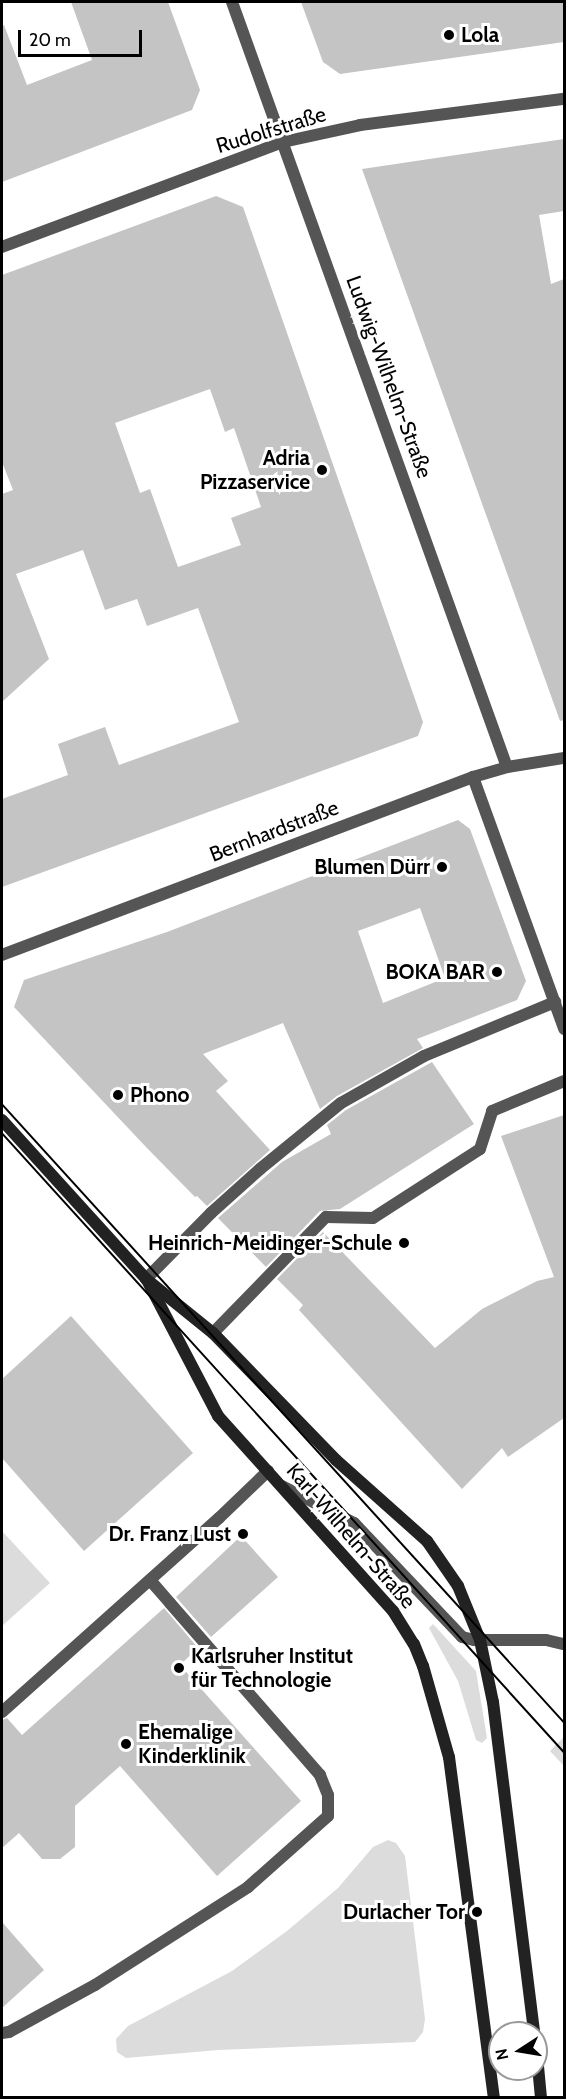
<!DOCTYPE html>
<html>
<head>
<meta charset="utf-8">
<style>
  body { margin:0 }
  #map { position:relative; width:566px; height:2099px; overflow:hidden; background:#fff; font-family:Cabin,sans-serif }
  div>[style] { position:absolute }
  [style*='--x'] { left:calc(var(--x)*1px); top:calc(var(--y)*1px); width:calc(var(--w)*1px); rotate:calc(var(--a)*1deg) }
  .green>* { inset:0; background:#dcdcdc }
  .building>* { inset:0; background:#c4c4c4 }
  .service>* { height:12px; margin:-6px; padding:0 6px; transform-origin:6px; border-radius:6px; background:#555 }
  .minor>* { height:12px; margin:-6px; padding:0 6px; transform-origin:6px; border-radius:6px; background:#555 }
  .secondary>* { height:12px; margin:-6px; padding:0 6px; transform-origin:6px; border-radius:6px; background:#222 }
  .tram>* { height:1.5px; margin:-0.75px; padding:0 0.75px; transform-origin:0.75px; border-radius:0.75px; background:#000 }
  .dots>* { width:16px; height:16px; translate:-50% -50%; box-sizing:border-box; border:3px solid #fff; border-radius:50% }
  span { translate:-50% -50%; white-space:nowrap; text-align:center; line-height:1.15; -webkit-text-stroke:6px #fff; paint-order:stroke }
  .poi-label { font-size:21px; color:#000; font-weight:700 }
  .left { translate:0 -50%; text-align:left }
  .right { translate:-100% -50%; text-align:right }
  .street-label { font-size:21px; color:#000 }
  .frame { position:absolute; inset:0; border:3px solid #000; pointer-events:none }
  .north { position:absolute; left:488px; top:2021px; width:60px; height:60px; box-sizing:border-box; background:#fff; border:2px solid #999; border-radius:50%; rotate:258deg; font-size:16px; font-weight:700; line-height:24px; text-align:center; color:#000 }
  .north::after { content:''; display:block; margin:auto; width:21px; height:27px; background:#000; clip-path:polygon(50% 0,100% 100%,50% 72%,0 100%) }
  .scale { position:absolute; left:18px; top:30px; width:124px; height:27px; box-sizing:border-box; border:3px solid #000; border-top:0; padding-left:8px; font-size:18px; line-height:21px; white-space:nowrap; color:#000; -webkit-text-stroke:4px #fff; paint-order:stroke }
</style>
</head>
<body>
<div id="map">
  <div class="green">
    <i style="clip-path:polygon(2px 1531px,50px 1583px,2px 1626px)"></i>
    <i style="clip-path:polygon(433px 1624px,476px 1671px,487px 1738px,482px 1743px,476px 1740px,458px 1681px,429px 1628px)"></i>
    <i style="clip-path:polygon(564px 1737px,564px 1766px,550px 1751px)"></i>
    <i style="clip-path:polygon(388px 1840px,396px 1843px,405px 1856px,425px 2019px,423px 2032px,415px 2042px,218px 2050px,126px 2058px,117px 2052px,116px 2039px,128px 2026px,232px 1971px,287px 1931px,338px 1888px,373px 1847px)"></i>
  </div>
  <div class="building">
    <i style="clip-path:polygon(71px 2px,168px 2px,200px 90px,192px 110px,2px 182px,2px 26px,4px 25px,27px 85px,92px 60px)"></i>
    <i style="clip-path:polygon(301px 2px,564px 2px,564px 42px,340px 74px,323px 62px)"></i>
    <i style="clip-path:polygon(564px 139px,564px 211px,539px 215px,551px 284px,564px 279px,564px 720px,560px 721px,362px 169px)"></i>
    <i style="clip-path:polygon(evenodd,216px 196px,243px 207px,423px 722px,418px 736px,2px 887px,2px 799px,68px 775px,58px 744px,105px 727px,119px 765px,239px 722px,198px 608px,147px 626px,137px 599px,105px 610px,83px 550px,16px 574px,49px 659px,2px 702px,2px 494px,13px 490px,2px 462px,2px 275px,216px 196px,210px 389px,225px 432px,234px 428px,261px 507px,231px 518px,241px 545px,178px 567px,150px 489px,140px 493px,115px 423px,210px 389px)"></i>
    <i style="clip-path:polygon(evenodd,458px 820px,470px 829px,526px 981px,517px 1000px,417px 1039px,423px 1048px,337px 1096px,320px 1109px,283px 1023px,203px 1054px,228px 1081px,216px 1091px,270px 1150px,207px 1206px,197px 1196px,195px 1197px,146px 1147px,14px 1007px,24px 980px,167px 932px,458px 820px,420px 908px,445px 978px,383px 1003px,358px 931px,420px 908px)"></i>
    <i style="clip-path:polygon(432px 1062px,474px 1124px,340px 1209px,320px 1211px,266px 1267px,218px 1218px,282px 1162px,331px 1134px,327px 1125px,346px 1110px)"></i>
    <i style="clip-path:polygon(564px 1115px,564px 1418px,508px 1457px,502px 1448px,462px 1489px,299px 1310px,303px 1305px,277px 1279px,323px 1232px,435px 1348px,482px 1309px,537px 1281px,554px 1277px,501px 1136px)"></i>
    <i style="clip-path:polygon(71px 1316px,193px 1453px,84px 1551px,2px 1458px,2px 1379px)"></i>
    <i style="clip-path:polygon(241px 1536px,278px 1577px,211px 1637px,176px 1597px)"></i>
    <i style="clip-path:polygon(164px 1608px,198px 1648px,180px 1665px,301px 1801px,217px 1876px,120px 1766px,75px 1806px,75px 1847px,60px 1859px,42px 1859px,19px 1833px,2px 1848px,2px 1720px,7px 1718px,22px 1735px)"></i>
    <i style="clip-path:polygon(2px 1922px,44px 1970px,2px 2008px)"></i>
  </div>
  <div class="service">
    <i style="--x:473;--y:777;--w:268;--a:70.1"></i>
    <i style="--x:146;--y:1279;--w:93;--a:-45.4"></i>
    <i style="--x:211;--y:1213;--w:66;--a:-41.9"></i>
    <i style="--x:260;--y:1169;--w:104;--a:-39.2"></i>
    <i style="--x:341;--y:1103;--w:95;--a:-29.5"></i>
    <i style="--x:424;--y:1056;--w:142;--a:-22.4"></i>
    <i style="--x:213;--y:1333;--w:162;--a:-45.8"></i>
    <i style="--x:326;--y:1217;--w:47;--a:1.2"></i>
    <i style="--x:373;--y:1218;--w:127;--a:-32.8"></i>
    <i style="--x:480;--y:1149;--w:40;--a:-72"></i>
    <i style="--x:492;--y:1111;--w:78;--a:-22.6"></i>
    <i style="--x:282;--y:1486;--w:81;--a:27.2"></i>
    <i style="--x:354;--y:1523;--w:157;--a:46.5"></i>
    <i style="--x:462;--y:1637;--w:12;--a:14"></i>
    <i style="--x:474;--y:1640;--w:72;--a:0"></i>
    <i style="--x:546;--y:1640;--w:18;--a:13"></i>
    <i style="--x:219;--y:1518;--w:68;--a:-43.8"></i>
    <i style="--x:2;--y:2033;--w:7;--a:-8"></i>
    <i style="--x:9;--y:2032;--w:98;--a:-28.7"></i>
    <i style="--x:95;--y:1985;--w:182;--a:-32.6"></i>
    <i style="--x:248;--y:1887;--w:107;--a:-41.6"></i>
    <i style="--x:328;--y:1816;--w:21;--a:-90"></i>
    <i style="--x:328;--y:1795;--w:22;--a:-112"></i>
    <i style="--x:320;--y:1775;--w:228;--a:-131.1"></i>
  </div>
  <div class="minor">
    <i style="--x:232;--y:2;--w:813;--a:70.23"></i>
    <i style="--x:2;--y:247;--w:300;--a:-20.5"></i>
    <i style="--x:283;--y:142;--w:79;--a:-12.4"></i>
    <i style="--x:360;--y:125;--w:206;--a:-7.3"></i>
    <i style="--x:2;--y:955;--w:504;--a:-20.7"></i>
    <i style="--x:473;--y:777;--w:35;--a:-16"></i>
    <i style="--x:507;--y:767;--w:58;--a:-9"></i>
    <i style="--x:150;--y:1580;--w:30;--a:49"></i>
    <i style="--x:2;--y:1712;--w:291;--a:-41.8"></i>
  </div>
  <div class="secondary">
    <i style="--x:2;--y:1120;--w:215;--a:47.8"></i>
    <i style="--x:146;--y:1279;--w:86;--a:38.9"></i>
    <i style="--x:213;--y:1333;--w:177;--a:45.9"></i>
    <i style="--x:336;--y:1460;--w:122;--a:41.7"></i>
    <i style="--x:427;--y:1541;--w:55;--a:55.4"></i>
    <i style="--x:458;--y:1586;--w:58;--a:67.8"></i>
    <i style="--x:480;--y:1640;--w:63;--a:78.2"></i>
    <i style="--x:493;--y:1702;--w:334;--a:82.9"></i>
    <i style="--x:148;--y:1282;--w:151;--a:62.4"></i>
    <i style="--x:218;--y:1416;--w:262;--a:48.1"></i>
    <i style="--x:393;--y:1611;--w:39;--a:58"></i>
    <i style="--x:414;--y:1644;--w:24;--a:68"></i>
    <i style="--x:423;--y:1666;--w:95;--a:74.1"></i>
    <i style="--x:449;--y:1757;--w:344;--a:82.5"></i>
    <i style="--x:536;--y:2045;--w:53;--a:84.6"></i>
  </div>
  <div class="tram">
    <i style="--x:2;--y:1104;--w:835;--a:47.72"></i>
    <i style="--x:2;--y:1133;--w:836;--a:47.76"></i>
  </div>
  <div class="dots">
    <i style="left:449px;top:35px;background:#000"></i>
    <i style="left:322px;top:470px;background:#000"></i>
    <i style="left:442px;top:867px;background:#000"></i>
    <i style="left:497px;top:972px;background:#000"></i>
    <i style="left:118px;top:1095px;background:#000"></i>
    <i style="left:404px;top:1243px;background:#000"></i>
    <i style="left:243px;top:1534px;background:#000"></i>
    <i style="left:179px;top:1668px;background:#000"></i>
    <i style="left:126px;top:1744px;background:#000"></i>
    <i style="left:477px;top:1912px;background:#000"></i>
  </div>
  <div class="poi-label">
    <span class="left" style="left:461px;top:35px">Lola</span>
    <span class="right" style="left:310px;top:470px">Adria<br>Pizzaservice</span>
    <span class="right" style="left:430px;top:867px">Blumen Dürr</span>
    <span class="right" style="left:485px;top:972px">BOKA BAR</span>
    <span class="left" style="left:130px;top:1095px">Phono</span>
    <span class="right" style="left:392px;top:1243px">Heinrich-Meidinger-Schule</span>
    <span class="right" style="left:231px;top:1534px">Dr. Franz Lust</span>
    <span class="left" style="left:191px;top:1668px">Karlsruher Institut<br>für Technologie</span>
    <span class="left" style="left:138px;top:1744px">Ehemalige<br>Kinderklinik</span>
    <span class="right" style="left:465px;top:1912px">Durlacher Tor</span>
  </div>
  <div class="street-label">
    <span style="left:271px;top:130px;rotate:-17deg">Rudolfstraße</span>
    <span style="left:389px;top:377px;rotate:70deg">Ludwig-Wilhelm-Straße</span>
    <span style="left:274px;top:831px;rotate:-21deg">Bernhardstraße</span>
    <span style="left:351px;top:1536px;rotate:49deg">Karl-Wilhelm-Straße</span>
  </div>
  <div class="frame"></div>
  <div class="north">N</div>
  <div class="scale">20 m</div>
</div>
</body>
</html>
